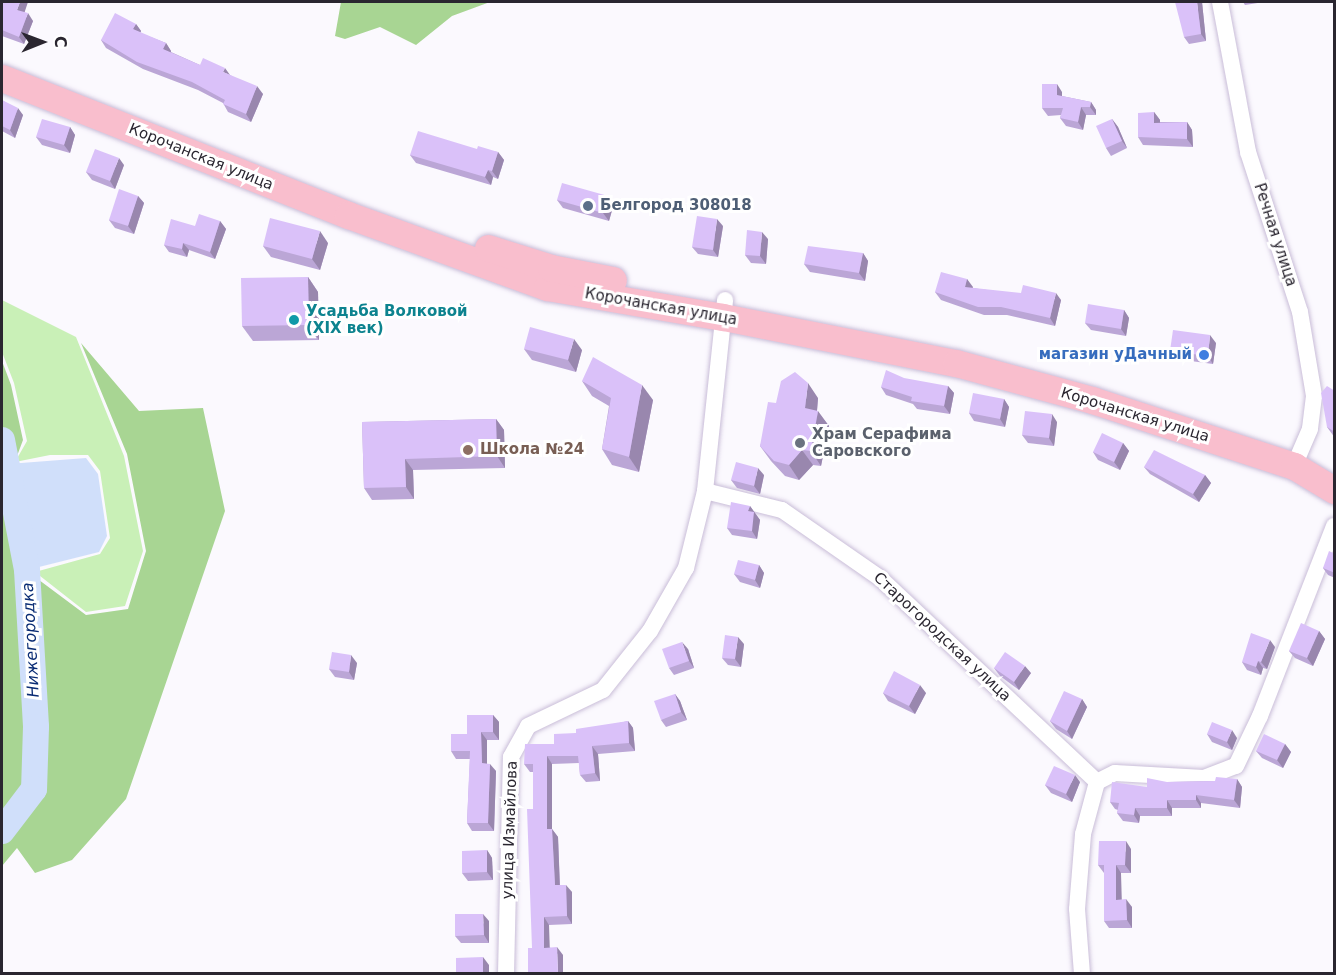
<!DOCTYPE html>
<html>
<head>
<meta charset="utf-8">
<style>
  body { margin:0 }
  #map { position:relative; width:1336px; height:975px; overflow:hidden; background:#fbf9fe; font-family:"DejaVu Sans",sans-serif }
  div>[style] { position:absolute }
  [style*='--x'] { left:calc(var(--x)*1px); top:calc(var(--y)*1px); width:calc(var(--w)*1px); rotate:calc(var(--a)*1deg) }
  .green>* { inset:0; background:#c9f0b7 }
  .forest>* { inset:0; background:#a8d593 }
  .water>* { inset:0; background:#d0dffa }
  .river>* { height:26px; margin:-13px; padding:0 13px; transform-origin:13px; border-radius:13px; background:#d0dffa }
  .roads { filter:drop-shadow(0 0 2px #c9bdd8) drop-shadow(0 0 2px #c9bdd8) }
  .minor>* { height:16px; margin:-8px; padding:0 8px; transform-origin:8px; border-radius:8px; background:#fff }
  .primary>* { height:27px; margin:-13.5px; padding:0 13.5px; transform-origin:13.5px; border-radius:13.5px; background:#f9becd }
  .wall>* { inset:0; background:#bba6d6 }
  .shaded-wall>* { inset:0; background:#9987ae }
  .building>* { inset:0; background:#dac1f9 }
  .dots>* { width:16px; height:16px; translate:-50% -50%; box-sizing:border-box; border:3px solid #fff; border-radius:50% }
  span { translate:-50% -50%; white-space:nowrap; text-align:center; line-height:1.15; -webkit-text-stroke:6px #fff; paint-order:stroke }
  .street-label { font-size:15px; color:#2a2630 }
  .service-label { font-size:15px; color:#4e5e75; font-weight:700 }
  .left { translate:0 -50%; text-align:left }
  .culture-label { font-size:15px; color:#0d838f; font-weight:700 }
  .shop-label { font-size:15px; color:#366cbe; font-weight:700 }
  .right { translate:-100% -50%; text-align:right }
  .worship-label { font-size:15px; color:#5b616d; font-weight:700 }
  .education-label { font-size:15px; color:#785e54; font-weight:700 }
  .water-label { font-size:16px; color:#0a2c74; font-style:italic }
  .frame { position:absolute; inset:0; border:3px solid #2a2630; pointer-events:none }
  .north { position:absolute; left:12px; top:12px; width:60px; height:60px; -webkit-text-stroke:4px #fff; paint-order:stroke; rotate:89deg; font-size:16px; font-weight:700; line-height:24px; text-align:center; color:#2a2630 }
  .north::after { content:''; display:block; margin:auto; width:21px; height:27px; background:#2a2630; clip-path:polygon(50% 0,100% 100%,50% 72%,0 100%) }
</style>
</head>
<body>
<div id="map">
  <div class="green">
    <i style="clip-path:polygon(2px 300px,76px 337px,124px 456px,143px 551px,125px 606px,86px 612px,35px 572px,100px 554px,110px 538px,100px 471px,88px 455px,50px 455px,15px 462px,27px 441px,14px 383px,2px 352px)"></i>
  </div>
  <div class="forest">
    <i style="clip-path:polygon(341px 2px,490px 2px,452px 16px,416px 45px,380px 27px,345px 39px,335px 36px)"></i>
    <i style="clip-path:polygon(81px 343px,139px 411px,203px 408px,225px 511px,126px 799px,72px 860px,35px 873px,17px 848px,2px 866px,2px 836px,36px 790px,40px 727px,31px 574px,86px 615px,128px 609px,146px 551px,127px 454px)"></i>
    <i style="clip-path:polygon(2px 361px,11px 385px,23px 440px,17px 456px,4px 465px,23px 569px,32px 733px,30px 788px,2px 825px)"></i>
  </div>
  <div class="water">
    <i style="clip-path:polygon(86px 458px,98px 474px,107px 536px,99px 552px,27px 570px,8px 464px)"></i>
  </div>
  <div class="river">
    <i style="--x:2;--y:440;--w:132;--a:79.1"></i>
    <i style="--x:27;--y:570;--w:157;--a:86.7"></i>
    <i style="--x:36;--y:727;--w:62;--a:91.8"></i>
    <i style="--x:34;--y:789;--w:53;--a:127.3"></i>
  </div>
  <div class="roads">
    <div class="minor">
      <i style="--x:1220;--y:2;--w:153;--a:79.4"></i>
      <i style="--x:1248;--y:152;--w:168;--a:72"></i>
      <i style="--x:1300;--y:312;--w:85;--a:80.5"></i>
      <i style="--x:1314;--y:396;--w:33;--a:97"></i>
      <i style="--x:1310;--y:429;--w:40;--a:113.4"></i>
      <i style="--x:705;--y:491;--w:79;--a:13.9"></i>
      <i style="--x:782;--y:510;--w:119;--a:34.8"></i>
      <i style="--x:880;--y:578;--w:298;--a:43.2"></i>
      <i style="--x:506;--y:974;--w:217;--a:-88.7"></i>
      <i style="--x:511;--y:757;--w:35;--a:-61"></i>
      <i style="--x:528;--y:726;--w:83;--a:-25.6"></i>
      <i style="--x:603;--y:690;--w:75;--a:-51.5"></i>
      <i style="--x:650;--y:631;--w:73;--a:-60.3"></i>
      <i style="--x:686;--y:568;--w:79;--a:-76.1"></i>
      <i style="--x:705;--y:491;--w:192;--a:-84"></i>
      <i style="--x:1082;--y:974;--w:65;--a:-94.4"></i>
      <i style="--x:1077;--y:909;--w:75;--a:-85.4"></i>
      <i style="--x:1083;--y:834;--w:54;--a:-74.9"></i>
      <i style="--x:1097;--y:782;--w:20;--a:-27"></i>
      <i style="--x:1115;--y:773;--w:89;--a:3.2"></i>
      <i style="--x:1204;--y:778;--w:34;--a:-21"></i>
      <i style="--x:1236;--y:766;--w:55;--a:-64.4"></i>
      <i style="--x:1260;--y:716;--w:204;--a:-68.7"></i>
    </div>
    <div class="primary">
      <i style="--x:2;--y:78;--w:372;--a:21.6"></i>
      <i style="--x:348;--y:215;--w:212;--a:19.9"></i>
      <i style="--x:547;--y:287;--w:179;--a:9.7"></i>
      <i style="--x:723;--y:317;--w:237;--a:11.2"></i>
      <i style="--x:956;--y:363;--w:141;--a:15.2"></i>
      <i style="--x:1092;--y:400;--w:213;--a:18.1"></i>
      <i style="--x:1294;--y:466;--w:47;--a:31"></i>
      <i style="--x:488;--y:248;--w:66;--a:17.6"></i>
      <i style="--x:551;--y:268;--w:63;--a:11"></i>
    </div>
  </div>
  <div class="wall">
    <i style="clip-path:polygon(2px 2px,33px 21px,24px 44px,2px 36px)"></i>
    <i style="clip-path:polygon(1202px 2px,1206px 41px,1189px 44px,1184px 37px)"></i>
    <i style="clip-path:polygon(1243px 2px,1264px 2px,1245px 5px)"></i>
    <i style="clip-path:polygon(136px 24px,141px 31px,140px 33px,166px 43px,171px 51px,171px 52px,200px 65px,230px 75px,263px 94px,251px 122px,228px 112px,223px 103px,198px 90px,143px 69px,106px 48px,101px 40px)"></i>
    <i style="clip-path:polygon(1062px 92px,1062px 96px,1091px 102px,1096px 110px,1096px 115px,1086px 115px,1083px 130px,1066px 126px,1060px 118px,1061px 115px,1048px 116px,1042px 108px)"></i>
    <i style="clip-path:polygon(2px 100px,23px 115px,15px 138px,2px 131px)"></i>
    <i style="clip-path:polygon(1154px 112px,1160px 120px,1160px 122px,1187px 122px,1192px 130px,1193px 147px,1143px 145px,1138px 137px)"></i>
    <i style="clip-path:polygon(1112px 119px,1118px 127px,1127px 148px,1111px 156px,1106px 148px)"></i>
    <i style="clip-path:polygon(70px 127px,75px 135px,70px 153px,42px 145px,36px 137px)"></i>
    <i style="clip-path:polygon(477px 149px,498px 152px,504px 160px,498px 179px,493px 177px,491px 185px,416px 163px,410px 155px)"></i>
    <i style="clip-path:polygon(124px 165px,115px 189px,92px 180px,86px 172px)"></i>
    <i style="clip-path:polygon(138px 196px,144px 203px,134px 234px,115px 228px,109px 220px)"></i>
    <i style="clip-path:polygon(608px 196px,614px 203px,609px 221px,563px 208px,557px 200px)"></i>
    <i style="clip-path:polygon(220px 221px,226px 229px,215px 259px,189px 250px,187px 257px,169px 252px,164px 245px,195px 226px)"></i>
    <i style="clip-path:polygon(723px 226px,718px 257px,698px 254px,692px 247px)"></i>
    <i style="clip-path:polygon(768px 239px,766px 264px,751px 263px,745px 255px)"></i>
    <i style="clip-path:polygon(328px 243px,320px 270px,271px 257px,263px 246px)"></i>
    <i style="clip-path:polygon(863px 253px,868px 261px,865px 281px,810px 272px,804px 264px)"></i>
    <i style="clip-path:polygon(308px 277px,318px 292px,319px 340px,253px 341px,242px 326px)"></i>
    <i style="clip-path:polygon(967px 279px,972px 288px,1061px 300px,1055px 326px,1007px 315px,984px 315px,941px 300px,935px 292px)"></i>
    <i style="clip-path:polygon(1124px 310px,1129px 318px,1126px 336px,1091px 330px,1085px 323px)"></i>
    <i style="clip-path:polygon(1216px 343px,1213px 364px,1176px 359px,1170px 351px)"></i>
    <i style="clip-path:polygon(524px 349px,582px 350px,576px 372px,532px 360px)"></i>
    <i style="clip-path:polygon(582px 381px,653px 400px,639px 472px,612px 465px,602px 449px,609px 406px,592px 396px)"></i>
    <i style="clip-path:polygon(948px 386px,954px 393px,950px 414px,917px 409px,913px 404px,886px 395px,881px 387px)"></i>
    <i style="clip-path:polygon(1335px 391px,1335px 438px,1327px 427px)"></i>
    <i style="clip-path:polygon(818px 398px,817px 411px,829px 426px,821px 466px,813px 465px,799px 480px,785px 476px,771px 461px,760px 446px,776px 403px)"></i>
    <i style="clip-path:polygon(1004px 399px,1009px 407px,1005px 427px,974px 421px,969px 413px)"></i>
    <i style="clip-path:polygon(496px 419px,504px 430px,505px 468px,413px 470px,414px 499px,372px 500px,364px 488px,362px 422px)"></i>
    <i style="clip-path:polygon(1057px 422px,1054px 446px,1028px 443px,1022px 435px)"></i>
    <i style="clip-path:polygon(1123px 443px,1129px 451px,1120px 470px,1098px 460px,1093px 452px)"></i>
    <i style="clip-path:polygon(1144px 467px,1205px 475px,1211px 483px,1199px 502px,1150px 474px)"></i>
    <i style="clip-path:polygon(764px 475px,760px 494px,737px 488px,731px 480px)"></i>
    <i style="clip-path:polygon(750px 506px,760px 520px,757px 539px,732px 535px,727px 528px)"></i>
    <i style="clip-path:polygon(1335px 554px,1335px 578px,1328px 575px,1323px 568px)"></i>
    <i style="clip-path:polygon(759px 565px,764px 573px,760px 588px,740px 582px,734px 574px)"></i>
    <i style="clip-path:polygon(1319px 631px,1325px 639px,1313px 666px,1295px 658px,1289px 651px)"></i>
    <i style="clip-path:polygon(744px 644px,741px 667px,728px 665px,722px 658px)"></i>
    <i style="clip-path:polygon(1275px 647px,1267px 669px,1263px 668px,1261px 675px,1247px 670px,1242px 662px)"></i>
    <i style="clip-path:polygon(688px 649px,694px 668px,674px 675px,669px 668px)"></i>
    <i style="clip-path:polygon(357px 663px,354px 680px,335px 677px,329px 669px)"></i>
    <i style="clip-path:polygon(994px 668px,1031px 673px,1019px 690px,1000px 676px)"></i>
    <i style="clip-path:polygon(883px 693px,926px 693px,915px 714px,888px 701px)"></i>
    <i style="clip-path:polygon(675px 694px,680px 701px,687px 720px,666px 727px,661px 720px)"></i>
    <i style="clip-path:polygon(1082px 699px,1087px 707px,1072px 739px,1056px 729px,1050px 721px)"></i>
    <i style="clip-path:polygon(493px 715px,499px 722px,499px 740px,487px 740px,487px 764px,496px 771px,494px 831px,472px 831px,467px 823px,470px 759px,456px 759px,451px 751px)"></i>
    <i style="clip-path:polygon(628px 721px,633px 728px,635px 751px,598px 754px,600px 781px,586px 782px,580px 775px,579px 763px,552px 764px,552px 829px,558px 837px,560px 885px,572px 892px,572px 924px,549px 925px,549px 947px,563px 955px,532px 948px,533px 809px,533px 772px,530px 772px,524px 764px,554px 744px,576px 733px)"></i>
    <i style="clip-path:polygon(1207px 734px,1237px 738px,1232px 750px,1212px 742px)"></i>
    <i style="clip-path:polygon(1285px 744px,1291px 752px,1283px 768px,1262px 758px,1256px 751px)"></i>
    <i style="clip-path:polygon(1237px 779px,1242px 787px,1240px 808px,1201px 803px,1201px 808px,1172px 808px,1172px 816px,1140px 816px,1139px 823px,1123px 821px,1117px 813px,1118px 810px,1115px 809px,1110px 802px,1147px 787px,1167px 782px,1215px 781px)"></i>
    <i style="clip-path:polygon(1080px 782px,1072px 802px,1051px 793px,1045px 785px)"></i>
    <i style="clip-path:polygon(1131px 849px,1131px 873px,1121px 873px,1121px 900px,1132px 907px,1132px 928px,1109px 928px,1104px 921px,1104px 873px,1098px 865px)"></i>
    <i style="clip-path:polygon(487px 850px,492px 858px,493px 880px,468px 881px,462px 873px)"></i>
    <i style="clip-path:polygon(489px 921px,489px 943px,461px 943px,455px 936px)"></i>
  </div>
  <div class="shaded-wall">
    <i style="clip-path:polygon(20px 2px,28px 2px,23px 17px,17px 10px)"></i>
    <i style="clip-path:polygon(1197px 2px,1202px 2px,1206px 41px,1201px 34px)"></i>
    <i style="clip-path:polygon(28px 13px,33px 21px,24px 44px,19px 37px)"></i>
    <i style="clip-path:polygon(136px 24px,141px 31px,138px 37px,133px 29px)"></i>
    <i style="clip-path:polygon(166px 43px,171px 51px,169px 57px,163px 49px)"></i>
    <i style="clip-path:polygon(225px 68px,230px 75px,223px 72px)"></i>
    <i style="clip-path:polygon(1057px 84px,1062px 92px,1062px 103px,1057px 95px)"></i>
    <i style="clip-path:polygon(257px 86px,263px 94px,251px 122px,246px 114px)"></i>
    <i style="clip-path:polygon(1091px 102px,1096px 110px,1096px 115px,1090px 107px)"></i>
    <i style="clip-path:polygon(1081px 107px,1086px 115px,1083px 130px,1078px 122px)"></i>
    <i style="clip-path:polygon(18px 108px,23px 115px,15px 138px,10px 130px)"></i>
    <i style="clip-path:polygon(1154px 112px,1160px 120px,1160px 130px,1154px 123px)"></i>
    <i style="clip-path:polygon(1112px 119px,1118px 127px,1127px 148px,1122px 141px)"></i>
    <i style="clip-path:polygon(1187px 122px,1192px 130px,1193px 147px,1187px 139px)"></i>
    <i style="clip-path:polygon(70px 127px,75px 135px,70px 153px,64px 145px)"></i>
    <i style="clip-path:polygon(498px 152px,504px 160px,498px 179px,492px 171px)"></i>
    <i style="clip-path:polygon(119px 158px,124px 165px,115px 189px,110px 181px)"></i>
    <i style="clip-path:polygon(488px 170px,493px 177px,491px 185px,485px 177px)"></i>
    <i style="clip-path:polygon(138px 196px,144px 203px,134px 234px,128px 226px)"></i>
    <i style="clip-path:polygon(608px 196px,614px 203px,609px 221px,603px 213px)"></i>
    <i style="clip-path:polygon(717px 219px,723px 226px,718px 257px,713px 250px)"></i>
    <i style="clip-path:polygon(220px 221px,226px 229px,215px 259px,210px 252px)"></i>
    <i style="clip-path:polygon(320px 231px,328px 243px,320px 270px,312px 259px)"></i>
    <i style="clip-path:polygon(762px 232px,768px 239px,766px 264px,760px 256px)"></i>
    <i style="clip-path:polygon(183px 243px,189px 250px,187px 257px,182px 249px)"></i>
    <i style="clip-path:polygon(863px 253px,868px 261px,865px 281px,859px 273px)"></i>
    <i style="clip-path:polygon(308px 277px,318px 292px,319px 340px,309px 325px)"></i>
    <i style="clip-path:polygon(967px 279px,973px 287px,971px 295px,965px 287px)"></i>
    <i style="clip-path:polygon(1056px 293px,1061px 300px,1055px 326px,1050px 318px)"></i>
    <i style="clip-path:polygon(1124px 310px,1129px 318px,1126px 336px,1121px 329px)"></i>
    <i style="clip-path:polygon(1210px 335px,1216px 343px,1213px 364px,1208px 356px)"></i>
    <i style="clip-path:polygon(574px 339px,582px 350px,576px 372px,568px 360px)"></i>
    <i style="clip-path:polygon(808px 383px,818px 398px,816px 423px,818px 411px,829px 426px,821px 466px,811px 451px,805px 408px)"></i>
    <i style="clip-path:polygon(642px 385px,653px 400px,639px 472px,629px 457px)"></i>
    <i style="clip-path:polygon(948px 386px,954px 393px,950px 414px,944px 406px)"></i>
    <i style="clip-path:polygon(1004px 399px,1009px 407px,1005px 427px,1000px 419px)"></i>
    <i style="clip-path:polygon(1052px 414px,1057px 422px,1054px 446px,1049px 438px)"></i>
    <i style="clip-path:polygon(496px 419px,504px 430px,505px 468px,497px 456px)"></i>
    <i style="clip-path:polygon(1123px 443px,1129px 451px,1120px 470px,1114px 462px)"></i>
    <i style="clip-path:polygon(802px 450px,813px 465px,799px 480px,789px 465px)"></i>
    <i style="clip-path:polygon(405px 459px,413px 470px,414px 499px,406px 487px)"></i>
    <i style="clip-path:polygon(758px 468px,764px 475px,760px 494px,754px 486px)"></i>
    <i style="clip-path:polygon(1205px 475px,1211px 483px,1199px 502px,1193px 494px)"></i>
    <i style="clip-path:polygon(750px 506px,760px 520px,757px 539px,752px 531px,748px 511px)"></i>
    <i style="clip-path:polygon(759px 565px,764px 573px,760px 588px,755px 580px)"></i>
    <i style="clip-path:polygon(1319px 631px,1325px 639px,1313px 666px,1307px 658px)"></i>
    <i style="clip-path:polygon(738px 637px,744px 644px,741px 667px,735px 659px)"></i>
    <i style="clip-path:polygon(1270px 640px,1275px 647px,1267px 669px,1261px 662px)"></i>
    <i style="clip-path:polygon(682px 642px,688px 649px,694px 668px,689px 661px)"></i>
    <i style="clip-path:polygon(351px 655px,357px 663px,354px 680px,349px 672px)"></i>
    <i style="clip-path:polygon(1258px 661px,1263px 668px,1261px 675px,1256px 667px)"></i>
    <i style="clip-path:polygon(1025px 666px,1031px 673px,1019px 690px,1014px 682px)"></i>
    <i style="clip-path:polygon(920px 685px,926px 693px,915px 714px,909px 706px)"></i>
    <i style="clip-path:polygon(675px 694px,680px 701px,687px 720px,681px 712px)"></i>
    <i style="clip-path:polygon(1082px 699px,1087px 707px,1072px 739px,1067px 731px)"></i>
    <i style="clip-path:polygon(493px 715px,499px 722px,499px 740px,493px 732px)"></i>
    <i style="clip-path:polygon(628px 721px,633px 728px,635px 751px,629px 743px)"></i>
    <i style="clip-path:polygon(1232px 730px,1237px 738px,1232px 750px,1227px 742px)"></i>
    <i style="clip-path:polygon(481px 732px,487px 740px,487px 771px,482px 763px)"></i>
    <i style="clip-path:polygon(1285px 744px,1291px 752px,1283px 768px,1277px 760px)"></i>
    <i style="clip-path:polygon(592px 746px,598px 754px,600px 781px,595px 773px)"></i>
    <i style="clip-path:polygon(547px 756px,552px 764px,552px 837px,547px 829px)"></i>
    <i style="clip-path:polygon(490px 764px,496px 771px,494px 831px,488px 823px)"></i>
    <i style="clip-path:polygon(1075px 775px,1080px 782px,1072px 802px,1066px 794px)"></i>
    <i style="clip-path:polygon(1237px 779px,1242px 787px,1240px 808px,1234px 800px)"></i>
    <i style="clip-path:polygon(1196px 795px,1201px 803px,1201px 808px,1196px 800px)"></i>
    <i style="clip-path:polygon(1167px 800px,1172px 808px,1172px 816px,1167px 808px)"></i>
    <i style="clip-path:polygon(1135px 808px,1140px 816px,1139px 823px,1134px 815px)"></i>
    <i style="clip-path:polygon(552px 829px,558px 837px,560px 893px,555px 885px)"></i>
    <i style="clip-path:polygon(1126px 841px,1131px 849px,1131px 873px,1125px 865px)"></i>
    <i style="clip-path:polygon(487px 850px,492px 858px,493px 880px,487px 872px)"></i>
    <i style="clip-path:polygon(1116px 865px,1121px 873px,1122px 907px,1116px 900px)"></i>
    <i style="clip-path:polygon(566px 885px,572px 892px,572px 924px,567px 916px)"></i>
    <i style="clip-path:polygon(1126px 899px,1132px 907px,1132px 928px,1127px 920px)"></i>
    <i style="clip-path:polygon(483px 914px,489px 921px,489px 943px,484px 935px)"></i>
    <i style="clip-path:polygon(544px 917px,549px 925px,550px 955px,544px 948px)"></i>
    <i style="clip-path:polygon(557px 947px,563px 955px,563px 974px,558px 974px)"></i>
    <i style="clip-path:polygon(483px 957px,489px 965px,489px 974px,483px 974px)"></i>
  </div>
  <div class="building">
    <i style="clip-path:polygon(2px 2px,20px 2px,17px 10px,28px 13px,19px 37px,2px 30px)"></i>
    <i style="clip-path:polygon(1175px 2px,1197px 2px,1201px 34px,1184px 37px)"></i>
    <i style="clip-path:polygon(115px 13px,136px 24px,133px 29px,166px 43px,163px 49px,200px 65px,203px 58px,225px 68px,223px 72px,257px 86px,246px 114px,223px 104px,225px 100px,192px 82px,137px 62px,101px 40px)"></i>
    <i style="clip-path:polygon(1042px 84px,1057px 84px,1057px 95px,1091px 102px,1090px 107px,1081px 107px,1078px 122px,1060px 118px,1063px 108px,1042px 108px)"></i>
    <i style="clip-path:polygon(2px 100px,18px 108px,10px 130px,2px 126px)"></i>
    <i style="clip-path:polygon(1154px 112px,1154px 123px,1187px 122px,1187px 139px,1138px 137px,1138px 113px)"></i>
    <i style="clip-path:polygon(42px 119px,70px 127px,64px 145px,36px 137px)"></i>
    <i style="clip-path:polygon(1112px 119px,1122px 141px,1106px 148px,1096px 126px)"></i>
    <i style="clip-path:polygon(418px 131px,477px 149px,478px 146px,498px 152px,492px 171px,488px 170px,485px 177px,410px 155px)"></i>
    <i style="clip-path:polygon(95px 149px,119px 158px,110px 181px,86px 172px)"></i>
    <i style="clip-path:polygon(562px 183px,608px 196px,603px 213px,557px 200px)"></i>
    <i style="clip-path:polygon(119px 189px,138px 196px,128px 226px,109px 220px)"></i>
    <i style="clip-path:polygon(199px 214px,220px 221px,210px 252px,183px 243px,182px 249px,164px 245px,171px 219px,195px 226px)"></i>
    <i style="clip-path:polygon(697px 216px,717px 219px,713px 250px,692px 247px)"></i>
    <i style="clip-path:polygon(270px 218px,320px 231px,312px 259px,263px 246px)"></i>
    <i style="clip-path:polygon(747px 230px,762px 232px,760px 256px,745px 255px)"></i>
    <i style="clip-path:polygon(808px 246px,863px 253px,859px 273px,804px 264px)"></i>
    <i style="clip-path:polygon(941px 272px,967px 279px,965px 287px,1021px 293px,1023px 285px,1056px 293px,1050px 318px,1001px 307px,978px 307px,935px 292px)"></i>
    <i style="clip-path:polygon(308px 277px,309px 325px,242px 326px,241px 278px)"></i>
    <i style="clip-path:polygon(1088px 304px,1124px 310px,1121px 329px,1085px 323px)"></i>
    <i style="clip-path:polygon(530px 327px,574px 339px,568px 360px,524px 349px)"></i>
    <i style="clip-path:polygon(1173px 330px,1210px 335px,1208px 356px,1170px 351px)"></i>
    <i style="clip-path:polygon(593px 357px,642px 385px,629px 457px,602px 449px,611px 398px,582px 381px)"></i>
    <i style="clip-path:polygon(886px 370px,904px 378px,948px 386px,944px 406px,911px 401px,912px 397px,881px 387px)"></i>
    <i style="clip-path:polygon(795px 372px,808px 383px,805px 408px,818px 411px,811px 451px,802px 450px,789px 465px,774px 461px,760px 446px,768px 402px,776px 403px,781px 381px)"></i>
    <i style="clip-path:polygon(1327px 386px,1335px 391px,1335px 432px,1327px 427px,1321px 393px)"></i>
    <i style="clip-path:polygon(973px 393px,1004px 399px,1000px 419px,969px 413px)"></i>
    <i style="clip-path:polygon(1025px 411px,1052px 414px,1049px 438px,1022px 435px)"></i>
    <i style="clip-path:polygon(496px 419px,497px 456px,405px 459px,406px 487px,364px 488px,362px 422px)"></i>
    <i style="clip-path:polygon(1102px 433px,1123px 443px,1114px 462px,1093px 452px)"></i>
    <i style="clip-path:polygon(1154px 450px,1205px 475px,1193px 494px,1144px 467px)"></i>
    <i style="clip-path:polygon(736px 462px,758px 468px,754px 486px,731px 480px)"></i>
    <i style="clip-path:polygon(731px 502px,750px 506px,748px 511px,754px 512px,752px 531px,727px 528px)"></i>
    <i style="clip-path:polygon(1329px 551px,1335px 554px,1335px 573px,1323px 568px)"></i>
    <i style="clip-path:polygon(738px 560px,759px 565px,755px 580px,734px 574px)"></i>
    <i style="clip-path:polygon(1301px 623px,1319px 631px,1307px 658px,1289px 651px)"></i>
    <i style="clip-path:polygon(1251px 633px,1270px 640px,1261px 662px,1258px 661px,1256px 667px,1242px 662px)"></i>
    <i style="clip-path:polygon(725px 635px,738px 637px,735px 659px,722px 658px)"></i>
    <i style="clip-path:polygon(682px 642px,689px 661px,669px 668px,662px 649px)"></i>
    <i style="clip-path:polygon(332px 652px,351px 655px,349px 672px,329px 669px)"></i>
    <i style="clip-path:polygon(1005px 652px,1025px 666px,1014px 682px,994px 668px)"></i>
    <i style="clip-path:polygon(894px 671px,920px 685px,909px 706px,883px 693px)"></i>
    <i style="clip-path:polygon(1064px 691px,1082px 699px,1067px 731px,1050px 721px)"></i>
    <i style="clip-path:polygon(675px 694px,681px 712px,661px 720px,654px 701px)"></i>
    <i style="clip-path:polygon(467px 715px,493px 715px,493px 732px,481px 732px,482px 763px,490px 764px,488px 823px,467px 823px,470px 751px,451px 751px,451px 734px,467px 734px)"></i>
    <i style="clip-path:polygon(628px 721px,629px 743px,592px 746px,595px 773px,580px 775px,578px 756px,547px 756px,547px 829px,552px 829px,555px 885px,566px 885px,567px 916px,544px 917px,544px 948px,557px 947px,558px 974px,528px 974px,528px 948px,532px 948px,527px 809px,533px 809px,533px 764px,524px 764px,525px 744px,554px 744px,554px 734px,576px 733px,576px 729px)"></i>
    <i style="clip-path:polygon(1212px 722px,1232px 730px,1227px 742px,1207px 734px)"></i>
    <i style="clip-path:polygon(1264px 734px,1285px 744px,1277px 760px,1256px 751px)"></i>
    <i style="clip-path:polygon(1054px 766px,1075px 775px,1066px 794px,1045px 785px)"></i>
    <i style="clip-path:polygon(1216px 777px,1237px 779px,1234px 800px,1196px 795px,1196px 800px,1167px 800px,1167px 808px,1135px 808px,1134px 815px,1117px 813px,1119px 803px,1110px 802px,1112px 782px,1147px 787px,1147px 778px,1167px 782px,1215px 781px)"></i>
    <i style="clip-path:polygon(1099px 841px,1126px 841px,1125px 865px,1116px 865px,1116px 900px,1126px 899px,1127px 920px,1104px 921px,1104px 865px,1098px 865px)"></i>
    <i style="clip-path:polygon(487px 850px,487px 872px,462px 873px,462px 851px)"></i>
    <i style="clip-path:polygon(455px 914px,483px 914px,484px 935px,455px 936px)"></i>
    <i style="clip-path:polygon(483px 957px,483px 974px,456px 974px,456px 958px)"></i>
  </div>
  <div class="dots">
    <i style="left:588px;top:206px;background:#5c6f8a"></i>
    <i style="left:294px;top:320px;background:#0f9aa8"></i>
    <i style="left:1204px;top:355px;background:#3f7fe0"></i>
    <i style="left:800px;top:443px;background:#6b7280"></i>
    <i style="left:468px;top:450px;background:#8d6e63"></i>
  </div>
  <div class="street-label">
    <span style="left:201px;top:157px;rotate:22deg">Корочанская улица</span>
    <span style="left:1275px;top:235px;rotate:72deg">Речная улица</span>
    <span style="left:661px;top:307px;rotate:10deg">Корочанская улица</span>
    <span style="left:1135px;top:415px;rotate:17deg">Корочанская улица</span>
    <span style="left:942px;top:637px;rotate:43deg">Старогородская улица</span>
    <span style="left:510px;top:830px;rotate:-88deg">улица Измайлова</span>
  </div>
  <div class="service-label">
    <span class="left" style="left:600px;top:206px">Белгород 308018</span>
  </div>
  <div class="culture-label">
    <span class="left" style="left:306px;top:320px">Усадьба Волковой<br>(XIX век)</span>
  </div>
  <div class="shop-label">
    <span class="right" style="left:1192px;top:355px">магазин уДачный</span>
  </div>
  <div class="worship-label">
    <span class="left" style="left:812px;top:443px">Храм Серафима<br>Саровского</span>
  </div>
  <div class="education-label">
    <span class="left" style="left:480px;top:450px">Школа №24</span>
  </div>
  <div class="water-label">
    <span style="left:31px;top:640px;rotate:-93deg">Нижегородка</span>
  </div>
  <div class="frame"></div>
  <div class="north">С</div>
</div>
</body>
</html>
